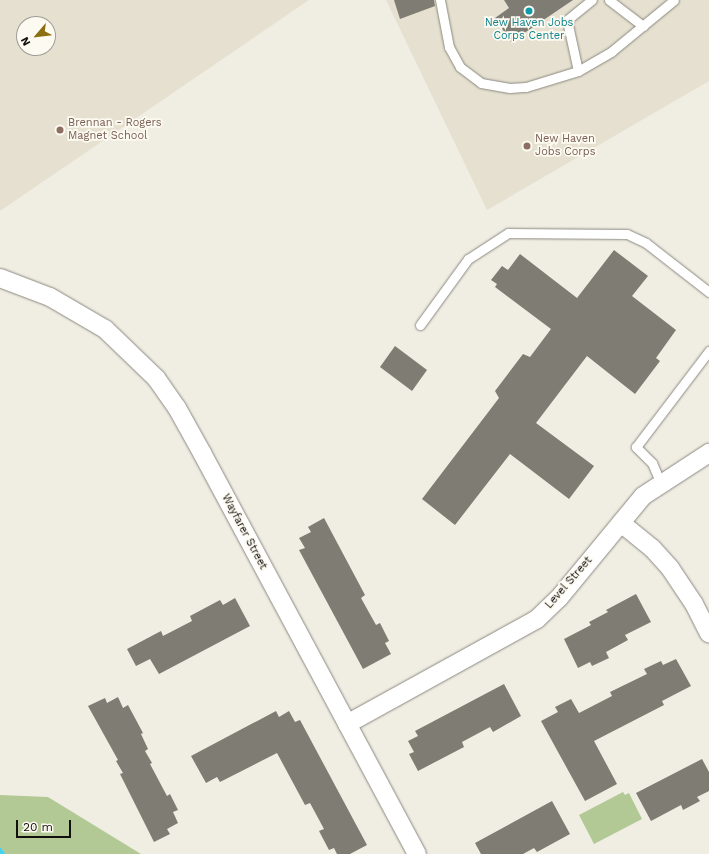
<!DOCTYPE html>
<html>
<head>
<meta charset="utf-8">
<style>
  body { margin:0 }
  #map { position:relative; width:709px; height:854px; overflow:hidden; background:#f0ede3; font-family:"Work Sans",sans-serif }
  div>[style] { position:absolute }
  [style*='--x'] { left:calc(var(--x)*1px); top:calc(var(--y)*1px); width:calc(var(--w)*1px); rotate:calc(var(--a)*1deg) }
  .built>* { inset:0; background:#e5e0cf }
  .green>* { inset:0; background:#b3c995 }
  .stream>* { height:5.5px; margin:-2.75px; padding:0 2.75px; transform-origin:2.75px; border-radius:2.75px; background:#47d2f2 }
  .building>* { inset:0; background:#7e7c73 }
  .roads { filter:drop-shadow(0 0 1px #8b8980) drop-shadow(0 0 1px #8b8980) }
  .service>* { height:9px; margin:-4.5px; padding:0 4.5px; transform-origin:4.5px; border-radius:4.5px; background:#fff }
  .minor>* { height:18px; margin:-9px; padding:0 9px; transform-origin:9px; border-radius:9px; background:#fff }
  .dots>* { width:11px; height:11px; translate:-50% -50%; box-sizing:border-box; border:2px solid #fdfaf1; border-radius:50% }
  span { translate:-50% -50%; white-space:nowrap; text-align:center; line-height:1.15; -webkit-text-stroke:3.5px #fdfaf1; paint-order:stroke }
  .culture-label { font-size:11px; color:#0d838f }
  .education-label { font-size:11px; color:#785e54 }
  .left { translate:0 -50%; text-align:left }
  .street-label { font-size:11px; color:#11100d }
  .north { position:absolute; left:16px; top:16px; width:40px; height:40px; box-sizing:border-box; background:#fdfaf1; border:1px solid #9f9c96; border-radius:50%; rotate:242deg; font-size:11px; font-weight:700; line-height:16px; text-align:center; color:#11100d }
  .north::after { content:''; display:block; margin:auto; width:14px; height:18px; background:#8c6f11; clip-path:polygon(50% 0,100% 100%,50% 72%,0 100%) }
  .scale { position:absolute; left:16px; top:820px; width:55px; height:18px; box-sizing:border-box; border:2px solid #11100d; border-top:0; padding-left:5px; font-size:12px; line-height:14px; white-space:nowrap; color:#11100d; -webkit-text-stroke:3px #fdfaf1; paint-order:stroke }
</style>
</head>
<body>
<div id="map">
  <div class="built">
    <i style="clip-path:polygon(evenodd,0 0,309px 0,0 211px,0 0,24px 24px,48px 24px,48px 48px,24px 48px,24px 24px)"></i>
    <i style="clip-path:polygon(386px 0,709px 0,709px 81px,487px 210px)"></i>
  </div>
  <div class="green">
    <i style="clip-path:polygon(623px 792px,625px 795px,629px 793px,642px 819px,594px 844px,579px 815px)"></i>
    <i style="clip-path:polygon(0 795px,48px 797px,141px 854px,0 854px)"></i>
  </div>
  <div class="stream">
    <i style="--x:0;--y:851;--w:4;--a:56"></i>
  </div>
  <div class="building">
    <i style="clip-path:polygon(394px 0,434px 0,435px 6px,400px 19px)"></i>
    <i style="clip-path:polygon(504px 0,573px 0,511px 42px,495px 18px,509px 8px)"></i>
    <i style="clip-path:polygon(614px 250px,648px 276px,632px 296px,676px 330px,656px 358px,660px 361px,635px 394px,587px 356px,536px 423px,594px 466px,569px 499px,510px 454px,455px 525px,422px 499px,499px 398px,495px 391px,523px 354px,530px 357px,551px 329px,495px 287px,497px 284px,491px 280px,502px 266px,508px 270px,520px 254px,577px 298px)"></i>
    <i style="clip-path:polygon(395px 346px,427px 370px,412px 391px,380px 367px)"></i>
    <i style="clip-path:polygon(324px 518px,365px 595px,361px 598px,376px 625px,380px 623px,389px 641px,385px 643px,391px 654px,363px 669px,299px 550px,305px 548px,299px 538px,311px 532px,308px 527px)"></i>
    <i style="clip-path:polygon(636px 594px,651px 622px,625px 635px,628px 640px,606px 652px,609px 658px,592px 666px,590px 662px,578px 668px,564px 639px,591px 625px,589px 622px,608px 612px,606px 610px)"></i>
    <i style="clip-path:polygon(235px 598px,250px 626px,159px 674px,150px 659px,136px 666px,127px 649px,161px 631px,163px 636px,192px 621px,190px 616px,220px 600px,223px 605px)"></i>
    <i style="clip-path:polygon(676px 659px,691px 686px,662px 701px,664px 705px,594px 741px,617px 784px,585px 801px,541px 721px,558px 712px,555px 707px,571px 699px,579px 713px,612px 696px,610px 692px,647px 674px,644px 669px,661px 661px,663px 665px)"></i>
    <i style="clip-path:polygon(504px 684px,521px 716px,493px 732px,490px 727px,462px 742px,464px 747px,418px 771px,409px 754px,414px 752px,408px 741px,418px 736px,415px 731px)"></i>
    <i style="clip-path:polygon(118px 697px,123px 708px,128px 705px,143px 733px,141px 734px,148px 749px,145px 751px,152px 763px,150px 764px,167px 796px,170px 794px,178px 810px,173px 812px,178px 823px,167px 829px,170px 834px,154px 842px,120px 774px,123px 773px,116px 761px,118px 760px,88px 706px,105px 698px,107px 703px)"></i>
    <i style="clip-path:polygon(276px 711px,279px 717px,289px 711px,295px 722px,300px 720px,367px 845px,350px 854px,337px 854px,334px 848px,329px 850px,319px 831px,324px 829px,310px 803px,305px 805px,277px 753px,220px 782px,217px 777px,206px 783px,191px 756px)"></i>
    <i style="clip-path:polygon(702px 759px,709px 772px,709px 791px,697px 797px,700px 801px,683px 810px,681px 805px,651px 821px,636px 793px)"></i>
    <i style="clip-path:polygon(552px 801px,570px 834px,537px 852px,534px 848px,523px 854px,481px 854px,475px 843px)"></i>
  </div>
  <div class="roads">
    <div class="service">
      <i style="--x:440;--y:0;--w:48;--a:79.2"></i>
      <i style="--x:449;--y:47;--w:23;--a:61"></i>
      <i style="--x:460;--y:67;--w:26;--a:37"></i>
      <i style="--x:481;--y:83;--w:29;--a:10"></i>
      <i style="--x:510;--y:88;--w:16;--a:-4"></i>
      <i style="--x:526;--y:87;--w:54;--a:-17.1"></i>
      <i style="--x:578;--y:71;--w:39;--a:-30"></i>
      <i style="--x:612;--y:51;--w:80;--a:-39.4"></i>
      <i style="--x:609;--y:0;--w:43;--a:37.4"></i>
      <i style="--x:578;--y:71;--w:52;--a:-102.2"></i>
      <i style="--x:567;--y:20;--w:32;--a:-39"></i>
      <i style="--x:420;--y:325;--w:82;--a:-54"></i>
      <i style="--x:468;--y:259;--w:48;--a:-33"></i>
      <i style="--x:508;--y:233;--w:119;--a:0.5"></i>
      <i style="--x:627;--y:234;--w:21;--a:25"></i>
      <i style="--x:646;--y:243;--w:80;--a:37.9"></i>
      <i style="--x:661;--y:484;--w:23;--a:-113"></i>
      <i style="--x:652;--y:463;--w:23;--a:-135"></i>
      <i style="--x:636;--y:447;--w:121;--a:-52.8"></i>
    </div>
    <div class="minor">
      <i style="--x:0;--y:278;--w:53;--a:20.8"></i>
      <i style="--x:50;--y:297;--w:64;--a:30.2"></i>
      <i style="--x:105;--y:329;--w:71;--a:43.9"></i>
      <i style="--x:156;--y:378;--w:37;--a:55"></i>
      <i style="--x:177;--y:408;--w:51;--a:60.9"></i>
      <i style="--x:202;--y:453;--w:455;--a:61.8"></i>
      <i style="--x:621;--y:523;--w:40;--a:39"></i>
      <i style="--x:652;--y:548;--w:27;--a:48"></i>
      <i style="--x:670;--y:568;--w:43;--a:56.3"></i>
      <i style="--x:694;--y:604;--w:33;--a:63"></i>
      <i style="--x:347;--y:724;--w:217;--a:-28.9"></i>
      <i style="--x:537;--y:619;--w:30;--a:-44"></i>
      <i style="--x:559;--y:598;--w:132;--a:-50.5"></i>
      <i style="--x:643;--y:496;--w:79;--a:-33.1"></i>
    </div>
  </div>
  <div class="dots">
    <i style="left:529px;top:11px;background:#0f9aa8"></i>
    <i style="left:60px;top:130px;background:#8d6e63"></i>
    <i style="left:527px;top:146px;background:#8d6e63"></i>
  </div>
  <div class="culture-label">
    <span style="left:529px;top:30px">New Haven Jobs<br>Corps Center</span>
  </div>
  <div class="education-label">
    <span class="left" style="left:68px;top:130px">Brennan - Rogers<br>Magnet School</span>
    <span class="left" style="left:535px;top:146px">New Haven<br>Jobs Corps</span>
  </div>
  <div class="street-label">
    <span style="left:244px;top:532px;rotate:62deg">Wayfarer Street</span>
    <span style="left:569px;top:583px;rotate:-49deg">Level Street</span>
  </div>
  <div class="north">N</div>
  <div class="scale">20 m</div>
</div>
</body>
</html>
